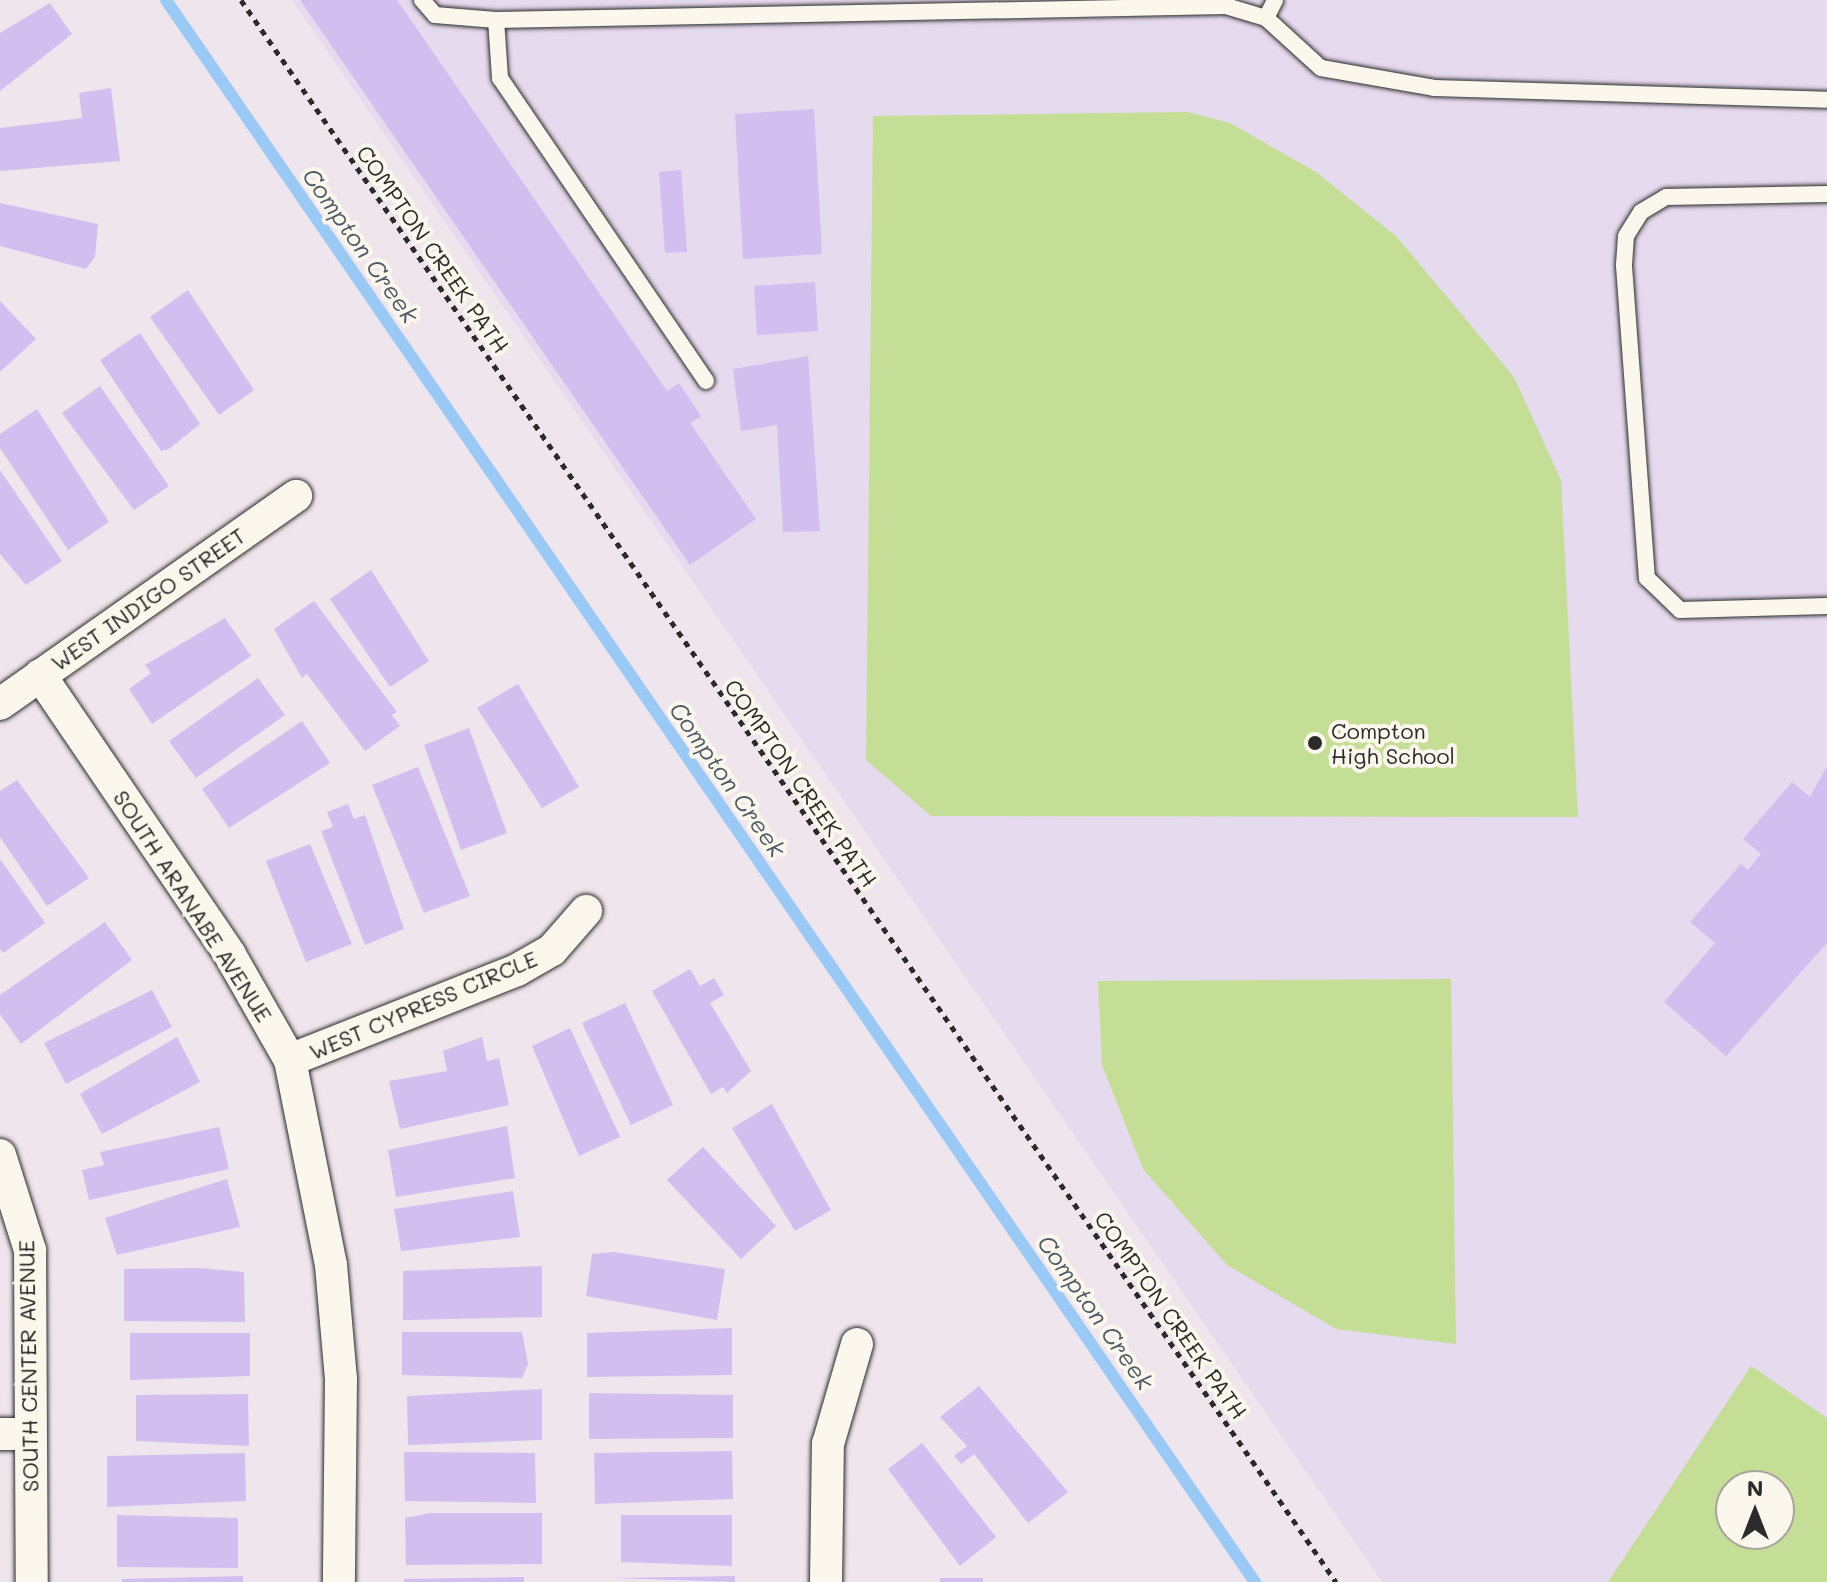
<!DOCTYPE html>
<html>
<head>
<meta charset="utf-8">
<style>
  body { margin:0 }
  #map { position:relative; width:1827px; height:1582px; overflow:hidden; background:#efe6ed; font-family:Mali,sans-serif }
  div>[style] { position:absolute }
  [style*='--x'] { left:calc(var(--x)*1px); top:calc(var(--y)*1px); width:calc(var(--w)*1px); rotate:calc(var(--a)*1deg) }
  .built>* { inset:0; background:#e6daee }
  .green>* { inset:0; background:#c4de95 }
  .stream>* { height:12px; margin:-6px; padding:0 6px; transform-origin:6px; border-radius:6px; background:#9bc9f6 }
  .building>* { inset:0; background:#d2beef }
  .path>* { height:5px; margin-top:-2.5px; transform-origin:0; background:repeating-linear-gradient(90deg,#2b2b2b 0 6px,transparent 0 12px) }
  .roads { filter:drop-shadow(0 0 2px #2b2b2b) drop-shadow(0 0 2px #2b2b2b) }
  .lane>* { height:16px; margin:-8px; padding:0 8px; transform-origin:8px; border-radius:8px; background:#fbf7ec }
  .street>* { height:32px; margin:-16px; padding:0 16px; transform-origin:16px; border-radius:16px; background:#fbf7ec }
  .dots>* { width:22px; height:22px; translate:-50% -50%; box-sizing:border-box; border:4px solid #fbf7ec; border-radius:50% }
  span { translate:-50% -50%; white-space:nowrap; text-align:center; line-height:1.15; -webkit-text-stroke:8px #fbf7ec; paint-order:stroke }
  .street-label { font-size:22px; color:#2b2b2b }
  .poi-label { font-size:22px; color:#2b2b2b }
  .left { translate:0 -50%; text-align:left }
  .water-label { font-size:24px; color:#4d5a68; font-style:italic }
  .north { position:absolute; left:1715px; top:1470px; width:80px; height:80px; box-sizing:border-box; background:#fbf7ec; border:2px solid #a8a59f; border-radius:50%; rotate:0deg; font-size:22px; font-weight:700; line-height:32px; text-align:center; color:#2b2b2b }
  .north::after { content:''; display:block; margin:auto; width:28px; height:36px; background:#2b2b2b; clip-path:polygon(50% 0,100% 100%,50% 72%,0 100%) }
</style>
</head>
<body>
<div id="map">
  <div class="built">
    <i style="clip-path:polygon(evenodd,292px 0,1827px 0,1827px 1582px,1382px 1582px,292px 0,1731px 1486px,1779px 1486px,1779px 1534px,1731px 1534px,1731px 1486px)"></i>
  </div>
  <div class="green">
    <i style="clip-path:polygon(1188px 112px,1230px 123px,1316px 172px,1396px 236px,1514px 377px,1561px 480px,1578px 817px,931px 816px,866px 760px,873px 116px)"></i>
    <i style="clip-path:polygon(1451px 979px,1456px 1344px,1336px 1329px,1227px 1265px,1143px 1169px,1102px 1065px,1098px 981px)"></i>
    <i style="clip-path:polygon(evenodd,1751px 1366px,1827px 1418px,1827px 1582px,1608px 1582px,1751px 1366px,1731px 1486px,1779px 1486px,1779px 1534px,1731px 1534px,1731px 1486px)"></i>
  </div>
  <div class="stream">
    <i style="--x:166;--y:0;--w:1921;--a:55.46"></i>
  </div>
  <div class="building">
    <i style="clip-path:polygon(300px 0,397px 0,667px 391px,679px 383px,701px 416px,690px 423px,756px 519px,690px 565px)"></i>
    <i style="clip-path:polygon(50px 3px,72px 34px,0 91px,0 33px)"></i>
    <i style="clip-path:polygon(111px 88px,120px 161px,0 171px,0 128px,82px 118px,79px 93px)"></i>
    <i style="clip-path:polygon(814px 109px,822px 254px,743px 259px,735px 114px)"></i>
    <i style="clip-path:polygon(681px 170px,687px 252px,665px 253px,659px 172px)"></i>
    <i style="clip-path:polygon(0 203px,98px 224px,95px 257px,86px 269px,0 246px)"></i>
    <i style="clip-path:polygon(815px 282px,818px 331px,757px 335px,754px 286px)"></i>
    <i style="clip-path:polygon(188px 290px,254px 390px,219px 415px,150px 317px)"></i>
    <i style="clip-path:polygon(0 301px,36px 339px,0 372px)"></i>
    <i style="clip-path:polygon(140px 333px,200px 424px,169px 449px,161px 451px,100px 360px)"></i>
    <i style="clip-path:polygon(808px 356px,820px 531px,783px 532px,777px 425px,741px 431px,733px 369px)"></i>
    <i style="clip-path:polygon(100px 386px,169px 486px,134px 510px,62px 413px)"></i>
    <i style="clip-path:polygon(37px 409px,109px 522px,68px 550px,0 448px,0 434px)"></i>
    <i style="clip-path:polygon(0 470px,62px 561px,26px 585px,0 554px)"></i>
    <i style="clip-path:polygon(371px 570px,429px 661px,390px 687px,330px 599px)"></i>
    <i style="clip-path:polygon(314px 601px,397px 712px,392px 715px,400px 726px,365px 751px,307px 674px,302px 678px,274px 629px)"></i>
    <i style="clip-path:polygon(225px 618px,251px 656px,152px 724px,129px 689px,151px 673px,145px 665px)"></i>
    <i style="clip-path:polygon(258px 678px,285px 715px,196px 778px,169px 741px)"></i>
    <i style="clip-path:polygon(518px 684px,579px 787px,542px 808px,477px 708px)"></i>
    <i style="clip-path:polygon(302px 721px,330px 763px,229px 828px,202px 789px)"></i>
    <i style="clip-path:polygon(469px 728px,507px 833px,461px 850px,424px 745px)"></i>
    <i style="clip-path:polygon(1827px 766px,1827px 943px,1726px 1056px,1664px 1002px,1715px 943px,1690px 922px,1741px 864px,1748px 870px,1761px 854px,1743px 839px,1792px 782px,1810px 797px)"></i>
    <i style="clip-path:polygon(418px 767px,470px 896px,424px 913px,372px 785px)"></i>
    <i style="clip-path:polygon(17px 780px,89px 878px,47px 906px,0 837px,0 791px)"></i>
    <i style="clip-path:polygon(348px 804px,354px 819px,365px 815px,404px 929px,365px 945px,321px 831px,333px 827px,327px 812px)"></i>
    <i style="clip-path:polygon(310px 844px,352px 944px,306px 962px,266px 861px)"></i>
    <i style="clip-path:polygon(0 859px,45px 923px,3px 953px,0 949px)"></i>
    <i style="clip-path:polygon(105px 922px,132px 960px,21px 1044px,0 1014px,0 995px)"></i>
    <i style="clip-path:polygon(690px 969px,700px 986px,714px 978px,724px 995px,710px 1003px,751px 1071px,727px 1093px,723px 1087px,711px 1094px,652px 991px)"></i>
    <i style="clip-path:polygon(152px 990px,172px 1027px,66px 1084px,44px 1043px)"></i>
    <i style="clip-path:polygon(625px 1003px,673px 1105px,631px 1125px,582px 1023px)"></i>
    <i style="clip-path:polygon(570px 1028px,620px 1137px,579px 1156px,532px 1046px)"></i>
    <i style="clip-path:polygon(177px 1037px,200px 1082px,102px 1134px,80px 1094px)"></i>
    <i style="clip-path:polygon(482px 1037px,487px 1061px,499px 1058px,509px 1105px,400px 1129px,389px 1081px,447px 1071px,443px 1051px)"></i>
    <i style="clip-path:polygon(772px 1104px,831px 1210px,795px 1231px,732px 1128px)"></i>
    <i style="clip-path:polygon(507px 1126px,515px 1178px,396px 1197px,388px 1150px)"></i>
    <i style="clip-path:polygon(219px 1127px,229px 1169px,89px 1200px,82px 1170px,104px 1165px,100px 1152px)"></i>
    <i style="clip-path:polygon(703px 1147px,776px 1226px,741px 1259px,667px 1180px)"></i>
    <i style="clip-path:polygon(227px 1179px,240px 1227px,117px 1255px,105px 1218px)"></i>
    <i style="clip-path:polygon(513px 1191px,520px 1237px,401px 1251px,394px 1209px)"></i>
    <i style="clip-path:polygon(614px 1252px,725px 1269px,717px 1320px,586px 1296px,592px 1254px)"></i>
    <i style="clip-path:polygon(542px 1266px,542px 1317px,403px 1320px,403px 1271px)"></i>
    <i style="clip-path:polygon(199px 1268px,244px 1272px,245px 1322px,124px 1321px,124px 1269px)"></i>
    <i style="clip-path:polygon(732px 1328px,732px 1375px,587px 1377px,587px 1333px)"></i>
    <i style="clip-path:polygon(402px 1332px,522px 1332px,528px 1364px,522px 1378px,402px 1375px)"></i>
    <i style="clip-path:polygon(130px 1333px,250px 1333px,250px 1376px,130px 1380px)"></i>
    <i style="clip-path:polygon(979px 1386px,1068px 1492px,1028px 1523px,974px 1454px,961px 1464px,954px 1456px,967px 1446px,940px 1417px)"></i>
    <i style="clip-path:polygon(542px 1389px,542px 1440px,408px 1445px,407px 1396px)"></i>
    <i style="clip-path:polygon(589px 1393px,733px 1395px,733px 1438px,589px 1439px)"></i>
    <i style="clip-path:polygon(248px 1394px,249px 1446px,136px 1441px,136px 1395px)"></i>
    <i style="clip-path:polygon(922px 1443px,996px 1537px,960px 1566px,888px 1469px)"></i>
    <i style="clip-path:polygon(732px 1451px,733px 1499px,595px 1504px,594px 1453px)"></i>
    <i style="clip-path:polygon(404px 1452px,535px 1453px,536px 1503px,405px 1501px)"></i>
    <i style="clip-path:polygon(245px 1453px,246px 1501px,107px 1507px,107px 1456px)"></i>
    <i style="clip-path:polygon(431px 1513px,542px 1513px,542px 1564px,406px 1565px,405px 1518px)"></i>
    <i style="clip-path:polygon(117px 1515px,238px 1518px,238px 1568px,117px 1567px)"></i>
    <i style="clip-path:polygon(621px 1515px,732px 1515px,732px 1566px,621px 1562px)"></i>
    <i style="clip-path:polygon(243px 1576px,243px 1582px,122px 1582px,122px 1579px)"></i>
    <i style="clip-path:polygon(735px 1576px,735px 1582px,613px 1578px)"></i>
    <i style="clip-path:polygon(524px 1577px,524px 1582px,404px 1582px,404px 1579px)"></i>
    <i style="clip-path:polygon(940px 1578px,983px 1578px,983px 1582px,940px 1582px)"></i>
  </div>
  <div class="path">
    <i style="--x:241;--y:0;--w:1924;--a:55.31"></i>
  </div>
  <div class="roads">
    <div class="lane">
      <i style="--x:422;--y:0;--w:20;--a:49"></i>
      <i style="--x:435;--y:15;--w:61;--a:4.7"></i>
      <i style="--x:1266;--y:18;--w:20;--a:-63"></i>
      <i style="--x:1827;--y:194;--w:161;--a:178.9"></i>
      <i style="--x:1666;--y:197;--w:29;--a:149"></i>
      <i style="--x:1641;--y:212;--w:28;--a:122"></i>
      <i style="--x:1626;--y:236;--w:30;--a:94"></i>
      <i style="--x:1624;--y:266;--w:313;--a:85.8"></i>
      <i style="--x:1647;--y:578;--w:46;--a:44.1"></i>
      <i style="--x:1680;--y:610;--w:147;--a:-1.6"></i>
      <i style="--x:706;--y:381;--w:366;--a:-124.2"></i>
      <i style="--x:500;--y:78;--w:58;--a:-93.9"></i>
      <i style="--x:496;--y:20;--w:730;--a:-1.1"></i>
      <i style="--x:1226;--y:6;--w:42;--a:16.7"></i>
      <i style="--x:1266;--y:18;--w:74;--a:42.3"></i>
      <i style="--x:1321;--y:68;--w:115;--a:10"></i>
      <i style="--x:1434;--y:88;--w:393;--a:1.7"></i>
    </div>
    <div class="street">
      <i style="--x:40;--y:675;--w:338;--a:55.8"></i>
      <i style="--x:230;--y:955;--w:121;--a:60.3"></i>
      <i style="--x:290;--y:1060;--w:209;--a:78.7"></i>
      <i style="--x:331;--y:1265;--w:114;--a:85"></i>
      <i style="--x:341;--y:1379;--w:203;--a:90.6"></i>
      <i style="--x:0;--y:704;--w:362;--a:-35.1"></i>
      <i style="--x:290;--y:1060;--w:244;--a:-21.6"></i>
      <i style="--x:517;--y:970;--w:40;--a:-29.7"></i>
      <i style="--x:552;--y:950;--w:52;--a:-48.9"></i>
      <i style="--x:0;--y:1155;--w:100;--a:72.5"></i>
      <i style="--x:30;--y:1250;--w:332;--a:89.7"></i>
      <i style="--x:0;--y:1434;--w:30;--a:0"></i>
      <i style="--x:826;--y:1582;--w:138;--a:-89.2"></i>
      <i style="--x:828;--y:1444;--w:104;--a:-73.8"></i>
    </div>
  </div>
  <div class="dots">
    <i style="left:1315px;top:743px;background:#2b2b2b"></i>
  </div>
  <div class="street-label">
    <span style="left:433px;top:249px;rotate:55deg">COMPTON CREEK PATH</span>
    <span style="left:148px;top:599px;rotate:-35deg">WEST INDIGO STREET</span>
    <span style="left:801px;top:783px;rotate:55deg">COMPTON CREEK PATH</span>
    <span style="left:193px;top:906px;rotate:57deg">SOUTH ARANABE AVENUE</span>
    <span style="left:423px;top:1005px;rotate:-23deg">WEST CYPRESS CIRCLE</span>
    <span style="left:1171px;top:1315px;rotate:55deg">COMPTON CREEK PATH</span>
    <span style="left:28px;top:1366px;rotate:-91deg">SOUTH CENTER AVENUE</span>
  </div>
  <div class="poi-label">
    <span class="left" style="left:1331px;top:743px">Compton<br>High School</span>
  </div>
  <div class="water-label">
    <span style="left:361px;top:245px;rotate:55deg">Compton Creek</span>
    <span style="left:728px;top:779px;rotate:55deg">Compton Creek</span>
    <span style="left:1096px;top:1312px;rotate:55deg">Compton Creek</span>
  </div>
  <div class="north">N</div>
</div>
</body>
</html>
